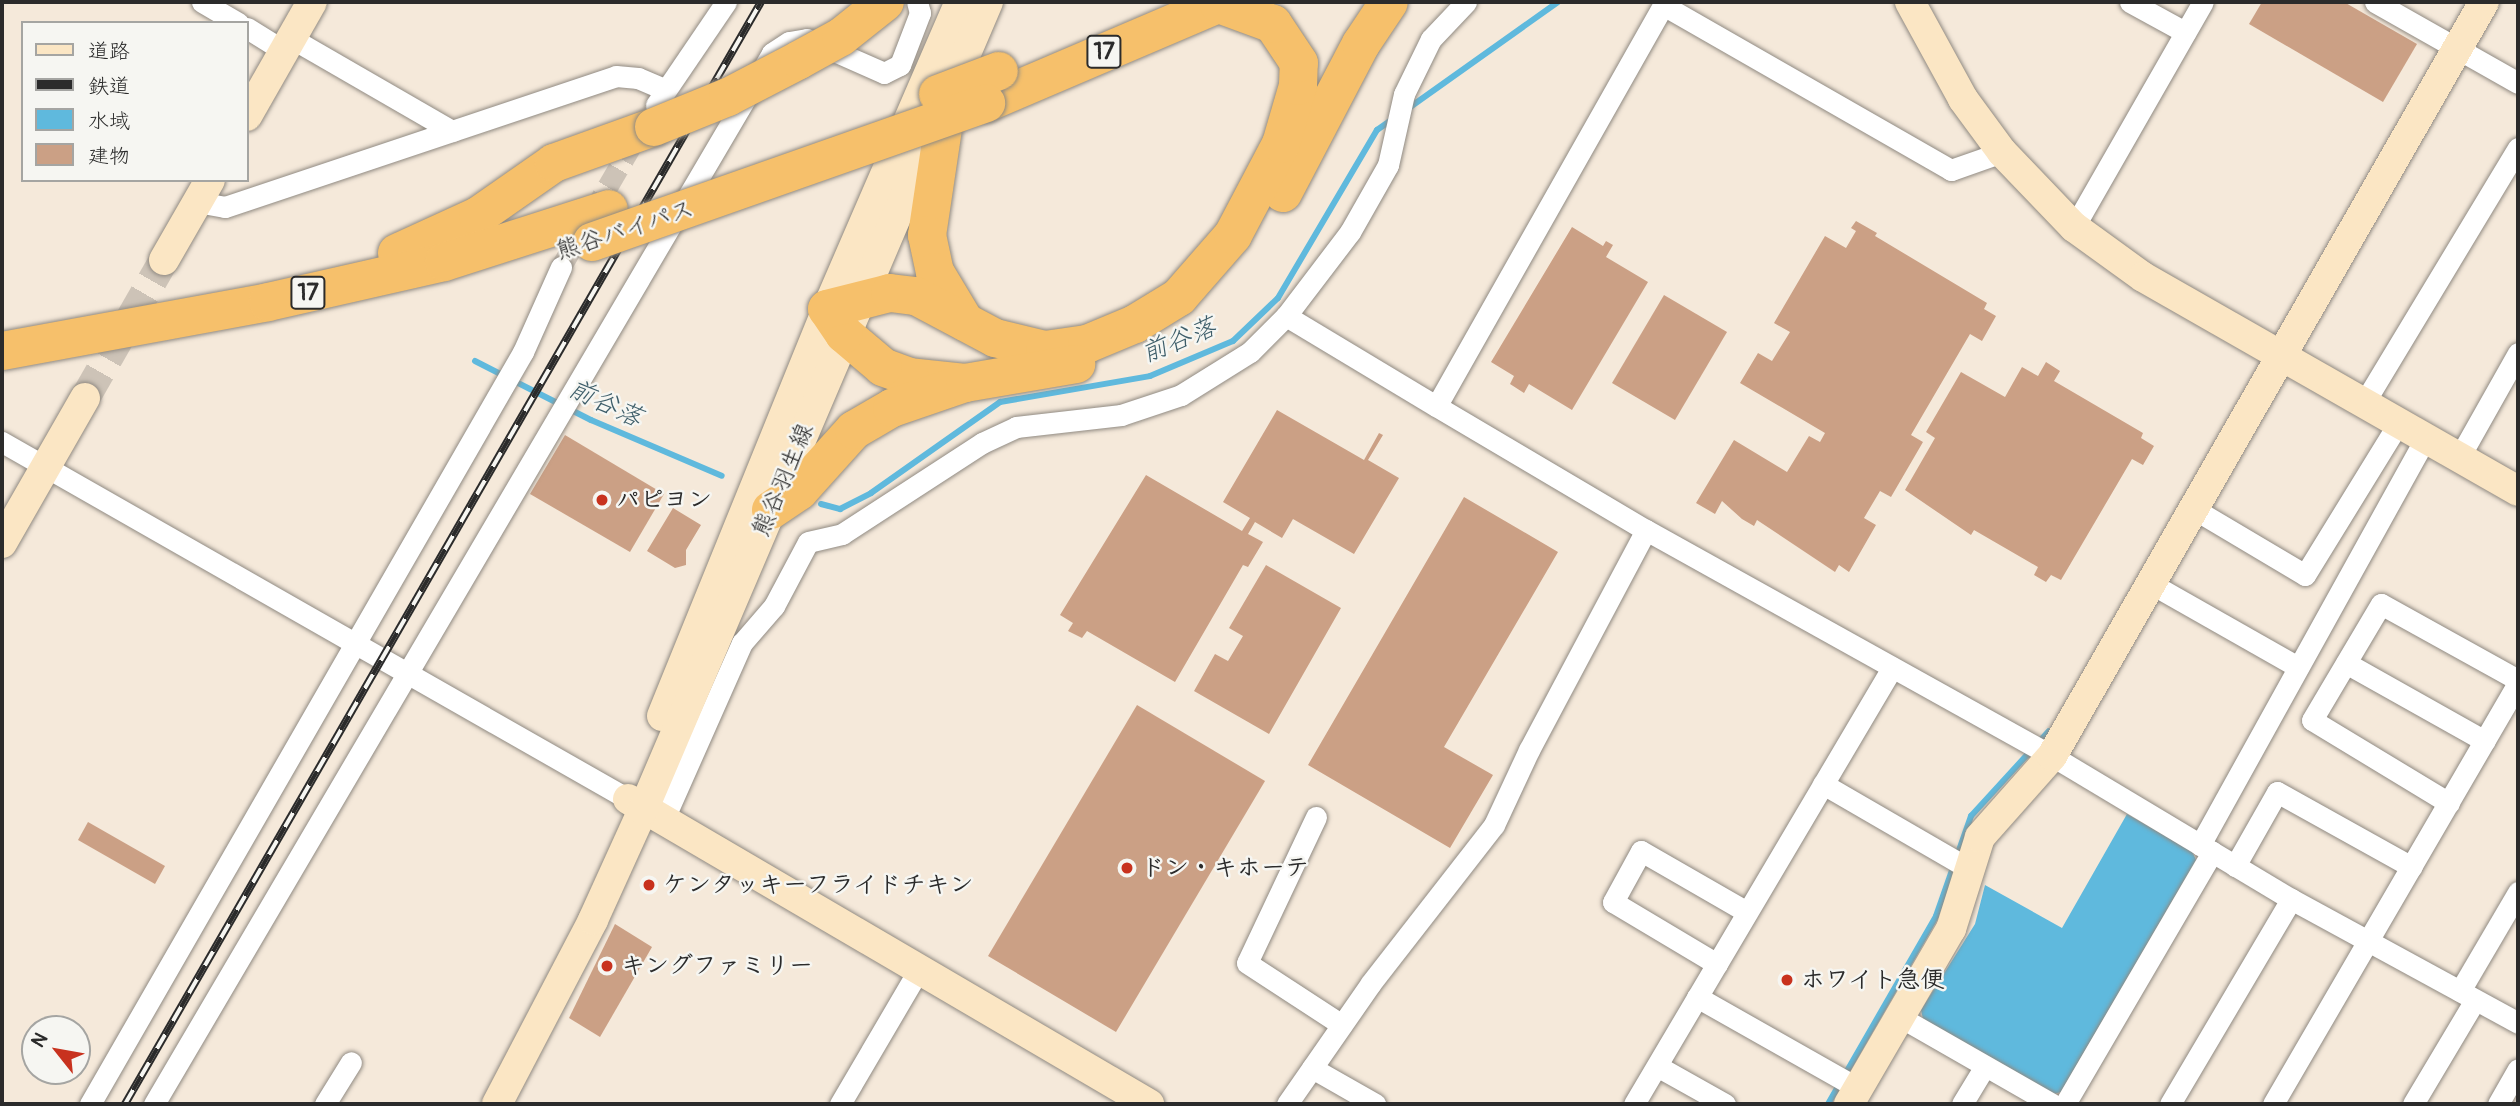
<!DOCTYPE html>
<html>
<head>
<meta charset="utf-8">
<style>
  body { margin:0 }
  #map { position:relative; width:2520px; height:1106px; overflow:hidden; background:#f5e9da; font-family:Pangolin,"Klee One",sans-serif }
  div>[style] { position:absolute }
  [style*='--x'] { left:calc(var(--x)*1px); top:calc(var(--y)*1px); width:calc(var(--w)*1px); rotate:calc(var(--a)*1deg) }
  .water>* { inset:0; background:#5fb9dd }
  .stream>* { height:6px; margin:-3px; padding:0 3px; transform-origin:3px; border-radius:3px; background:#5fb9dd }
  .building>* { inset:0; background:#cba085 }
  .street-tunnel>* { height:21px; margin-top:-10.5px; transform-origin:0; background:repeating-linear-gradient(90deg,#cdc3b7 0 21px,transparent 0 31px) }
  .secondary-tunnel>* { height:30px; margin-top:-15px; transform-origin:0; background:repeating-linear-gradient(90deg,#cdc3b7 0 30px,transparent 0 45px) }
  .roads { filter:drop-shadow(0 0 2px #908a82) drop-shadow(0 0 2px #908a82) }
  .street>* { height:21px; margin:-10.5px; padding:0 10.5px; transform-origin:10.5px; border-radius:10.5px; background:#fff }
  .secondary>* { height:30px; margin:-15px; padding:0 15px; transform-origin:15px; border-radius:15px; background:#fbe6c4 }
  .highway>* { height:38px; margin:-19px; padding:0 19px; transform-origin:19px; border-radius:19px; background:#f6c06b }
  .rail>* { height:8px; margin-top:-4px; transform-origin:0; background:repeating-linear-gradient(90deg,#f6f6f2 0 16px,#2b2b2b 0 32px); box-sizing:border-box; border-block:2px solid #2b2b2b }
  .bridges { filter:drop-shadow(0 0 2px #908a82) drop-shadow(0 0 2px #908a82) }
  .highway-bridge>* { height:38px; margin:-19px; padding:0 19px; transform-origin:19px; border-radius:19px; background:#f6c06b }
  .dots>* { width:19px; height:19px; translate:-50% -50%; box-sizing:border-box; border:4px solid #f6f6f2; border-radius:50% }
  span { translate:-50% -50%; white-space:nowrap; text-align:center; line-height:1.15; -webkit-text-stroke:5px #f6f6f2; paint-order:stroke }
  .shield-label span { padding:2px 5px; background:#f6f6f2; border:2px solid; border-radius:5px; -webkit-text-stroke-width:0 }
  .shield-label { font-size:23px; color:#2b2b2b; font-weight:700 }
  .street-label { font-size:24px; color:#2b2b2b }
  .poi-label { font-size:24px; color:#2b2b2b; font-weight:700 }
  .left { translate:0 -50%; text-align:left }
  .water-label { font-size:26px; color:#3d5d69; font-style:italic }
  .frame { position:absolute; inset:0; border:4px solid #2b2b2b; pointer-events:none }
  .legend { position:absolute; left:21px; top:21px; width:228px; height:161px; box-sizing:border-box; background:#f6f6f2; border:2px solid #a5a5a2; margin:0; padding:9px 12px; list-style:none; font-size:21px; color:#2b2b2b }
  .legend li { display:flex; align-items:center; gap:14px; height:35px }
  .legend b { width:35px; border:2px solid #a5a5a2 }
  .north { position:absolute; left:21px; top:1015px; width:70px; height:70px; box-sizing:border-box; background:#f6f6f2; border:2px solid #a5a5a2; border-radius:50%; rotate:301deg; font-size:19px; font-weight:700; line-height:28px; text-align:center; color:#2b2b2b }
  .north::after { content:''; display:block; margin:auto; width:24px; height:32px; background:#c8321e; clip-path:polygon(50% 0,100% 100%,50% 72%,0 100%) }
</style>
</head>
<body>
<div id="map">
  <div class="water">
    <i style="clip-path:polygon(2127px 814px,2192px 851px,2196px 860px,2061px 1092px,2054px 1094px,1923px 1019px,1921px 1010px,1975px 924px,1985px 885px,2062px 928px)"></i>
  </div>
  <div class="stream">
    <i style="--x:1406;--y:110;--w:186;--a:-35.4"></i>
    <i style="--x:475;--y:361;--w:130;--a:27"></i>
    <i style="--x:591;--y:420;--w:142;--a:23.1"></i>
    <i style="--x:821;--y:504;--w:20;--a:15"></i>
    <i style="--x:840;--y:509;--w:35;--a:-27"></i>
    <i style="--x:871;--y:493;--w:158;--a:-35.2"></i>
    <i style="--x:1000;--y:402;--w:152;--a:-9.8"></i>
    <i style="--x:1150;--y:376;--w:90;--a:-22.9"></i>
    <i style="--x:1233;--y:341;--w:62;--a:-43.7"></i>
    <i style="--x:1278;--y:298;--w:195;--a:-59.5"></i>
    <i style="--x:1377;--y:130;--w:21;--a:-35"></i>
    <i style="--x:1828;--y:1104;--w:217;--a:-60.1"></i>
    <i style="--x:1936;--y:916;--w:106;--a:-70.7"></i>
    <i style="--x:1971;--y:816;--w:115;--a:-47.5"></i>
  </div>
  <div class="building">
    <i style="clip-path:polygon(2262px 2px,2344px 2px,2417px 44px,2383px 102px,2249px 24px)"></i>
    <i style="clip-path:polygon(1856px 221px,1877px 233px,1875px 236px,1987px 303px,1984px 309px,1996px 316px,1982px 341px,1970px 334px,1911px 435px,1923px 442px,1891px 497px,1880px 491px,1864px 518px,1876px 525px,1849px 572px,1839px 565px,1835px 572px,1757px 520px,1754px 526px,1742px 519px,1722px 501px,1715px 514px,1696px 503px,1734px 440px,1787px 472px,1809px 436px,1820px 442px,1825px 433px,1740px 383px,1758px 353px,1772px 361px,1790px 332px,1774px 323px,1825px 236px,1846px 248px,1856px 231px,1851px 228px)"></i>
    <i style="clip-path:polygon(1572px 227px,1603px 246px,1606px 241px,1613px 245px,1606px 257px,1648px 282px,1572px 410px,1529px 384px,1524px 393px,1510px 384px,1514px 376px,1491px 362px)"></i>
    <i style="clip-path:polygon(1664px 295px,1727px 332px,1675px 420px,1612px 383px)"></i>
    <i style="clip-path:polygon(2046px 362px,2060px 371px,2054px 381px,2143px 433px,2141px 438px,2154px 446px,2143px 465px,2132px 459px,2061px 580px,2051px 575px,2046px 582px,2034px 575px,2038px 567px,1974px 530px,1971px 535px,1905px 490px,1935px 438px,1926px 432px,1961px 372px,2005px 397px,2022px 367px,2038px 376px)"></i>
    <i style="clip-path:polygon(1277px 410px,1364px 460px,1379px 433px,1383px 435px,1368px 460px,1399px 478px,1354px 554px,1293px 519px,1282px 538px,1255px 522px,1248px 534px,1263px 542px,1248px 567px,1243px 565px,1175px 682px,1087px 631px,1082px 638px,1068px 631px,1073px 623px,1060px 615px,1146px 475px,1242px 531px,1250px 518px,1223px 502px)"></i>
    <i style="clip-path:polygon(565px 435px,664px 494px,630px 552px,530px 494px)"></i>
    <i style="clip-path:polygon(1464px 497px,1558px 552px,1444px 747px,1493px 775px,1450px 848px,1308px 765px)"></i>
    <i style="clip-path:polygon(673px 508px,701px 525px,686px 550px,686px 565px,675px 568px,647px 551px)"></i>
    <i style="clip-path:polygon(1266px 565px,1341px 608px,1269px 734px,1194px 691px,1215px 654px,1228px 661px,1243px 636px,1229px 628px)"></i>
    <i style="clip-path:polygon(1137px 705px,1265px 781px,1116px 1032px,988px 956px)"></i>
    <i style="clip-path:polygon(88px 822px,165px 866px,155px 884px,78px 840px)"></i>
    <i style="clip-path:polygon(615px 924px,652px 947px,600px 1037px,569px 1018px)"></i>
  </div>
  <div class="street-tunnel">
    <i style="--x:561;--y:267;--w:155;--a:-59.8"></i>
  </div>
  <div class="secondary-tunnel">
    <i style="--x:85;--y:398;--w:159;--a:-60.2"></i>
  </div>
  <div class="roads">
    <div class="street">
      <i style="--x:202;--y:2;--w:42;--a:30.3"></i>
      <i style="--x:1665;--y:2;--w:464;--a:119.5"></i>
      <i style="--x:1436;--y:406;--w:244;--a:30.6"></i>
      <i style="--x:1646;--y:530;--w:465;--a:29.1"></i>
      <i style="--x:2052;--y:756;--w:279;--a:30.9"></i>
      <i style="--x:2291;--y:899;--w:259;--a:28.6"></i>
      <i style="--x:2130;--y:2;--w:63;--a:28.6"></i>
      <i style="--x:2375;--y:2;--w:164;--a:29.5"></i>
      <i style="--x:1663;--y:5;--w:332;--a:29.8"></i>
      <i style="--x:1951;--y:170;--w:54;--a:-19.4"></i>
      <i style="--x:247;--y:28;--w:44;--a:31.9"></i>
      <i style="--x:291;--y:38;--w:186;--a:30"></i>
      <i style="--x:656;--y:105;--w:125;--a:-55.8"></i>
      <i style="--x:197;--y:202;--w:28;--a:10"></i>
      <i style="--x:225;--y:207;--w:412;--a:-18.5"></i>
      <i style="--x:616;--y:76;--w:22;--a:5"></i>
      <i style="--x:638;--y:78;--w:30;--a:23"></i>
      <i style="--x:2074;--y:227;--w:259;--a:-60.2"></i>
      <i style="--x:1286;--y:316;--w:175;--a:31"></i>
      <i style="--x:2364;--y:403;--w:298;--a:-58.9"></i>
      <i style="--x:2;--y:442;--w:721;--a:29.7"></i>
      <i style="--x:2460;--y:456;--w:118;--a:-60.6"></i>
      <i style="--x:2194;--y:509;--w:129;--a:30.7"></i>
      <i style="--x:2305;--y:575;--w:180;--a:-58.4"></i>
      <i style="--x:2150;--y:583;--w:170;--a:29.6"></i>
      <i style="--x:2346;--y:663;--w:159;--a:29.3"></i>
      <i style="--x:1823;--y:784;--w:168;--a:30.1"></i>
      <i style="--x:2449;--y:803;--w:160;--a:-148.8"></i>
      <i style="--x:2312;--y:720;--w:135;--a:-59.3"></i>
      <i style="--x:2381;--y:604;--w:157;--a:29"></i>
      <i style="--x:1316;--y:817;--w:161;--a:115.3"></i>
      <i style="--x:1247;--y:963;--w:113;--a:33.1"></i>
      <i style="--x:663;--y:821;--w:195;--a:-66.1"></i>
      <i style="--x:742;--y:643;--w:49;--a:-49.1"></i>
      <i style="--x:774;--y:606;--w:72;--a:-62"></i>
      <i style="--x:808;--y:542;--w:35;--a:-13"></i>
      <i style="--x:842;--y:534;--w:167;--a:-33"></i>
      <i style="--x:982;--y:443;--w:38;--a:-25"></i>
      <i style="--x:1016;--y:427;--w:106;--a:-6.5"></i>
      <i style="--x:1121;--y:415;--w:63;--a:-18.4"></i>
      <i style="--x:1181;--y:395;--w:81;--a:-31.9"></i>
      <i style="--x:1250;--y:352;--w:51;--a:-45"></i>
      <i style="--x:1286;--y:316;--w:106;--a:-52.7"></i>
      <i style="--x:1350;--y:232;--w:77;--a:-60.4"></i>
      <i style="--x:1388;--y:165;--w:73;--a:-77.3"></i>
      <i style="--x:1404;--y:94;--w:61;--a:-63.9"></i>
      <i style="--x:1431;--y:39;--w:51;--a:-46.6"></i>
      <i style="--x:2200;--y:845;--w:468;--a:-61"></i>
      <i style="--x:2235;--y:866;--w:85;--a:-60.4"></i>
      <i style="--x:2277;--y:792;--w:154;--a:29.1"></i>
      <i style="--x:1717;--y:964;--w:121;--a:-149.2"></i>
      <i style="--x:1613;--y:902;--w:58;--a:-61.2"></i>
      <i style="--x:1641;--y:851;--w:122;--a:29.9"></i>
      <i style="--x:2460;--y:991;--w:115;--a:-59.6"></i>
      <i style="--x:1697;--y:997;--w:185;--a:29.5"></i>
      <i style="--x:1900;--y:1017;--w:175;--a:29.8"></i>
      <i style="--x:1657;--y:1066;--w:78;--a:29.2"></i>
      <i style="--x:1312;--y:1068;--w:73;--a:29.7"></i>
      <i style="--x:90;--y:1104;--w:868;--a:-60.07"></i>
      <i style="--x:523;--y:352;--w:93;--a:-65.9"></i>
      <i style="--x:154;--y:1104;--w:1219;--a:-59.54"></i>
      <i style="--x:772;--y:53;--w:20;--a:-33"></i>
      <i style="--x:789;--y:42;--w:18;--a:-9"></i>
      <i style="--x:807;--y:39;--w:84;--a:23.8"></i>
      <i style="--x:884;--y:73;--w:18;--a:-27"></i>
      <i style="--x:900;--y:65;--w:56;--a:-69"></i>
      <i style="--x:920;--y:13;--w:11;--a:-105"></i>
      <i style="--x:325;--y:1104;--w:49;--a:-58.2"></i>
      <i style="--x:840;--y:1104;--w:154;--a:-59.6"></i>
      <i style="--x:1287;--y:1104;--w:147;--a:-55.2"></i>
      <i style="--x:1371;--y:983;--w:200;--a:-52.1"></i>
      <i style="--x:1494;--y:825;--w:83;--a:-65"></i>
      <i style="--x:1529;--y:750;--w:249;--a:-62"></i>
      <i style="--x:1634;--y:1104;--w:507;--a:-59.39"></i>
      <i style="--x:1962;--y:1104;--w:44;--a:-58.8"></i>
      <i style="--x:2065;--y:1104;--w:292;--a:-59.7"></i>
      <i style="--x:2170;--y:1104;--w:238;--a:-59.4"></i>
      <i style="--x:2273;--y:1104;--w:487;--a:-59.8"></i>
      <i style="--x:2413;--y:1104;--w:121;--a:-59.2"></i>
      <i style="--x:2498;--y:1104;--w:40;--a:-60.3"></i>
    </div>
    <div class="secondary">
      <i style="--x:1910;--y:2;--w:111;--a:61.3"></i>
      <i style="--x:1963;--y:99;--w:66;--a:53.7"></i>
      <i style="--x:2002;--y:152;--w:104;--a:46.2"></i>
      <i style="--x:2074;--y:227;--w:85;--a:35.9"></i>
      <i style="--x:2143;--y:277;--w:432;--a:29.7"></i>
      <i style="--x:247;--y:116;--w:131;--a:-60.3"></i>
      <i style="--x:164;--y:260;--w:92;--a:-60.1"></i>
      <i style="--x:2;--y:543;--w:167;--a:-60.2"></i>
      <i style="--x:662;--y:716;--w:439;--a:-67.9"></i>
      <i style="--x:827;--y:309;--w:335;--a:-66.6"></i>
      <i style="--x:628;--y:799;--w:604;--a:30.35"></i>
      <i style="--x:497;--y:1104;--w:208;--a:-62.4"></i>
      <i style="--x:593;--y:920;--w:121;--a:-65.6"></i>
      <i style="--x:643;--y:810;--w:879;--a:-66.88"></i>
      <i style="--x:1849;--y:1104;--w:203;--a:-59.8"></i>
      <i style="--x:1951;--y:929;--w:96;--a:-72.5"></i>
      <i style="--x:1980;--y:837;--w:108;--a:-48.4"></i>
      <i style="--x:2052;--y:756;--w:869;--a:-60.19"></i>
    </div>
    <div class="highway">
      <i style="--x:948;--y:95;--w:142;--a:98.5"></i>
      <i style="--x:927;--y:235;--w:38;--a:78"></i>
      <i style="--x:935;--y:272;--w:58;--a:59"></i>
      <i style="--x:986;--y:103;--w:258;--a:-23.1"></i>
      <i style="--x:1283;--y:193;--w:168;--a:-62.4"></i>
      <i style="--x:1361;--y:44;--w:50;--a:-56.3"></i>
      <i style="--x:397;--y:253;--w:89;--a:-24.6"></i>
      <i style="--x:478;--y:216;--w:93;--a:-34.9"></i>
      <i style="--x:554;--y:163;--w:106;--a:-19.8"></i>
      <i style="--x:2;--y:351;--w:270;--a:-10.4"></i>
      <i style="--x:268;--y:302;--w:180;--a:-12.8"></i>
      <i style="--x:444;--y:262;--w:173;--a:-17.8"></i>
      <i style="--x:965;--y:383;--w:55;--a:-173.8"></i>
      <i style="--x:910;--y:377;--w:29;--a:-160"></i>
      <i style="--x:883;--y:367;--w:51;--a:-139.8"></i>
      <i style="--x:844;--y:334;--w:30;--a:-124"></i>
      <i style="--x:827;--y:309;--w:65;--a:-14.3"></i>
      <i style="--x:890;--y:293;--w:26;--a:7"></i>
      <i style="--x:916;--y:296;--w:89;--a:28"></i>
      <i style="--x:995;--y:338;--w:51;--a:13.5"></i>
      <i style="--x:1045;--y:350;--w:42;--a:-8.1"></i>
      <i style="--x:1087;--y:344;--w:52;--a:-22.6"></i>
      <i style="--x:1135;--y:324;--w:52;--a:-31.5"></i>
      <i style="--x:1179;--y:297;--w:82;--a:-48.9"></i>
      <i style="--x:1233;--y:235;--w:103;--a:-62.2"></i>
      <i style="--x:1281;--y:144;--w:60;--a:-73.7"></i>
      <i style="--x:1298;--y:86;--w:23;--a:-88"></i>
      <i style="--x:1299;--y:63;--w:47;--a:-123.7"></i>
      <i style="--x:1273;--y:24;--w:58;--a:-159.7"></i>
      <i style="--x:771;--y:510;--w:34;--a:-34"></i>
      <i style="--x:799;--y:491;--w:82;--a:-48"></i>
      <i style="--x:854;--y:430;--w:44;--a:-30.1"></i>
      <i style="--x:892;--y:408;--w:77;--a:-18.9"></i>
      <i style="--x:965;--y:383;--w:113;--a:-9.7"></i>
    </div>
  </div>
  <div class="rail">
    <i style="--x:125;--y:1104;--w:1272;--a:-60.01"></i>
  </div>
  <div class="bridges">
    <div class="highway-bridge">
      <i style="--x:938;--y:94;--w:65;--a:-20.7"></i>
      <i style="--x:654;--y:127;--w:80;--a:-22.1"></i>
      <i style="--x:728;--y:97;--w:80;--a:-27.5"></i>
      <i style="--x:799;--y:60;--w:48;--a:-28.7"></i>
      <i style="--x:841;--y:37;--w:56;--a:-38.5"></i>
      <i style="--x:592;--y:242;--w:418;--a:-19.4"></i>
    </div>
  </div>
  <div class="dots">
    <i style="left:602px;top:500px;background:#c8321e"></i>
    <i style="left:1127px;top:868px;background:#c8321e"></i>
    <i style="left:649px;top:885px;background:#c8321e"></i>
    <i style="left:607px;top:966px;background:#c8321e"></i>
    <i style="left:1787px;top:980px;background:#c8321e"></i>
  </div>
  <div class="shield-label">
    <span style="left:1104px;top:52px">17</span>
    <span style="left:308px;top:293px">17</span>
  </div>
  <div class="street-label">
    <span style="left:625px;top:230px;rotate:-18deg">熊谷バイパス</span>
    <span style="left:783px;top:480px;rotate:-67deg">熊谷羽生線</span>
  </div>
  <div class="poi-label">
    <span class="left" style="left:616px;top:500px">パピヨン</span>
    <span class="left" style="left:1141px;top:868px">ドン・キホーテ</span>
    <span class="left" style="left:663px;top:885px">ケンタッキーフライドチキン</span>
    <span class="left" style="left:621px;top:966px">キングファミリー</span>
    <span class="left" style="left:1801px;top:980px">ホワイト急便</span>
  </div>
  <div class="water-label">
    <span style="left:1179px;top:341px;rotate:-22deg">前谷落</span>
    <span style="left:605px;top:404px;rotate:25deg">前谷落</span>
  </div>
  <div class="frame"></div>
  <ul class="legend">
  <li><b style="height:9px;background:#fbe6c4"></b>道路</li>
  <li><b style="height:9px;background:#2b2b2b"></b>鉄道</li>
  <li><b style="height:19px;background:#5fb9dd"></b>水域</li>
  <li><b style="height:19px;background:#cba085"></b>建物</li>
  </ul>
  <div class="north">N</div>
</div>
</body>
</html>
